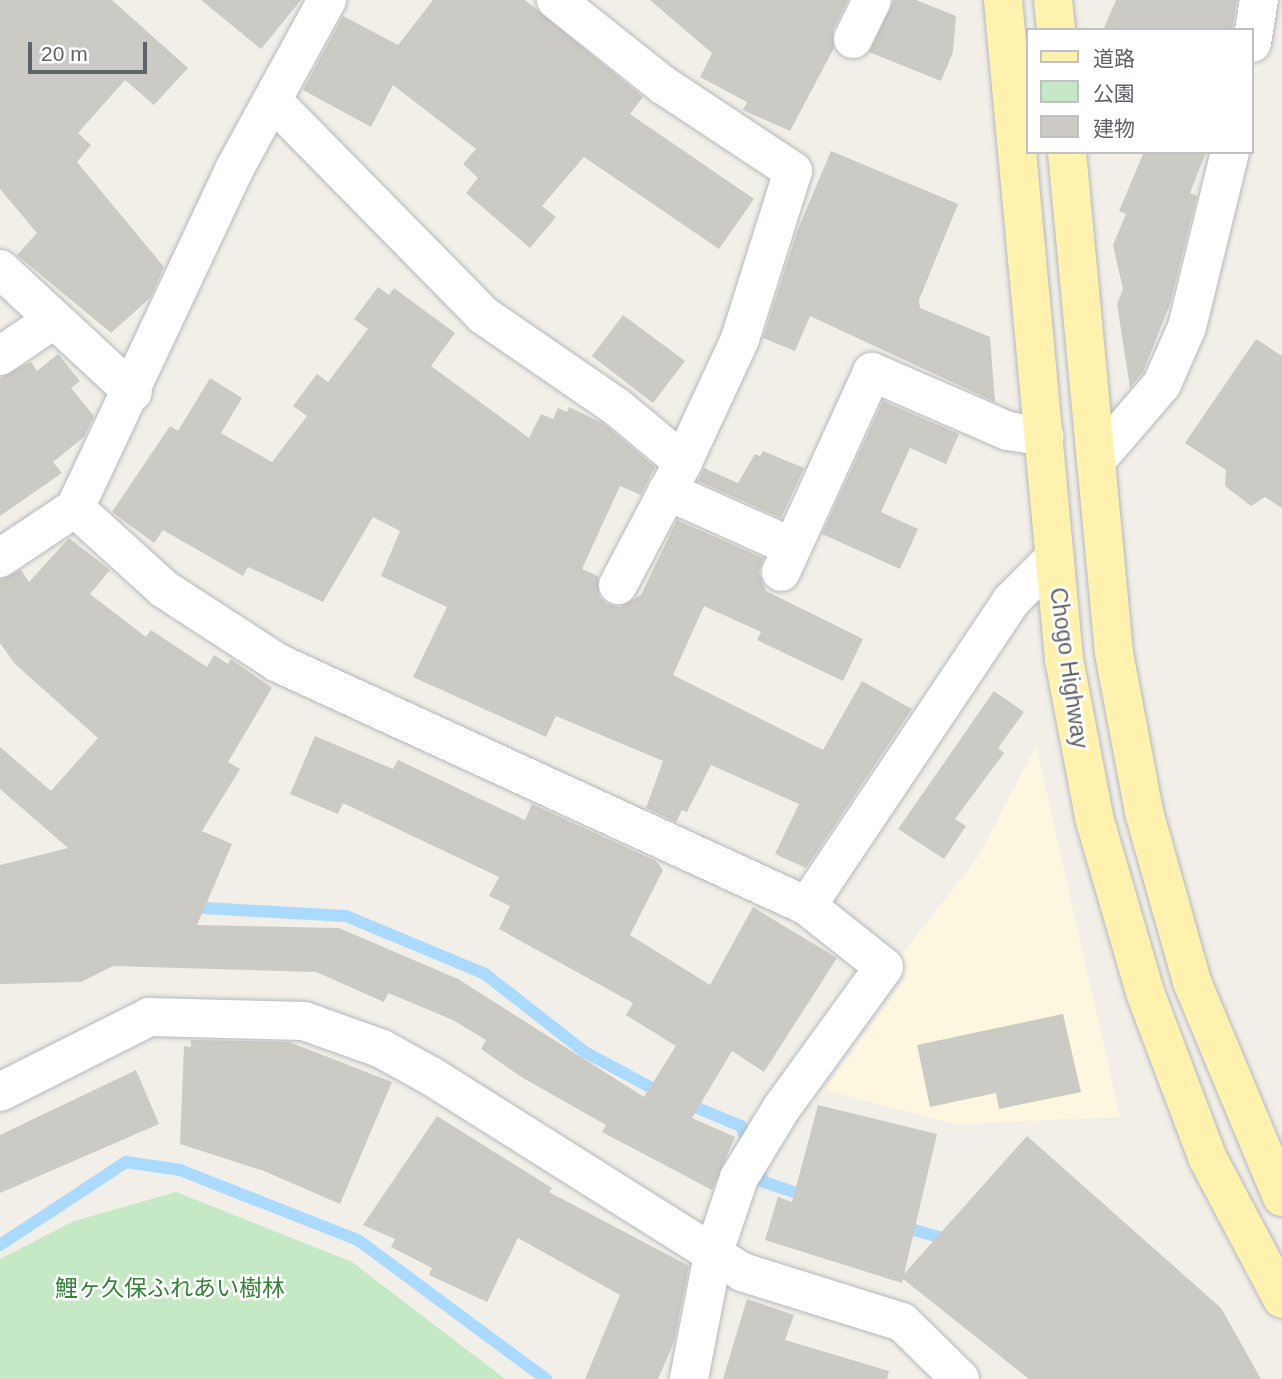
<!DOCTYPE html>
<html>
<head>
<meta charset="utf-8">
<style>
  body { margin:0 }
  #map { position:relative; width:1282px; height:1379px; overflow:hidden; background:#f1efe8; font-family:Helvetica,"Noto Sans JP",sans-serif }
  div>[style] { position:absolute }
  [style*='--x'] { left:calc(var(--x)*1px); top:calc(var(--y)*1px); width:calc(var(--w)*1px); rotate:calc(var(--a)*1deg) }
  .commercial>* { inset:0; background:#fef7e0 }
  .green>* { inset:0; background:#c5e8c5 }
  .stream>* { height:12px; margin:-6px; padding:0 6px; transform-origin:6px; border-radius:6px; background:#aadaff }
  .building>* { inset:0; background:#cccac5 }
  .roads { filter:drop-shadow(0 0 2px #b5b8bc) drop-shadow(0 0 2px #b5b8bc) }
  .street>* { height:38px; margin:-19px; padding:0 19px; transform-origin:19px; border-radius:19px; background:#fff }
  .secondary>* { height:38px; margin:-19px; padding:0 19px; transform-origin:19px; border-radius:19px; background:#fff }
  .primary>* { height:38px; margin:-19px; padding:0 19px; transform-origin:19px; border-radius:19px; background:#fff2af }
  span { translate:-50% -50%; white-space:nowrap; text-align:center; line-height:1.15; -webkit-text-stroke:5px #fff; paint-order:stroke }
  .street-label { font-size:23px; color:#5f6368 }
  .park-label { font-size:23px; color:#348238 }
  .legend { position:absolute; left:1026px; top:28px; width:228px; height:126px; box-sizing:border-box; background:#fff; border:2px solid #bfc1c3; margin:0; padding:9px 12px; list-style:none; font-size:21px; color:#5f6368 }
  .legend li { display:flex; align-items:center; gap:14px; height:35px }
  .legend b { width:35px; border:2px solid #bfc1c3 }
  .scale { position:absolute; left:28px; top:42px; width:119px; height:32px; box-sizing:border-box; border:4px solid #5f6368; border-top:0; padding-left:9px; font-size:21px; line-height:24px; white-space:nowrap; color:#5f6368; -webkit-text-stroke:5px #fff; paint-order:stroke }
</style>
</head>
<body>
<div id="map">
  <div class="commercial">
    <i style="clip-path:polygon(1036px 746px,1120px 1117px,954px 1124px,824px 1090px,905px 979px,896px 962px,978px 857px)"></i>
  </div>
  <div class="green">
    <i style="clip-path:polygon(176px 1192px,352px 1262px,505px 1379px,0 1379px,0 1259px,74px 1221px)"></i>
  </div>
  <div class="stream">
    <i style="--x:188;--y:907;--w:158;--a:3.3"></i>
    <i style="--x:346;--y:916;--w:151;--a:22.6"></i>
    <i style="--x:485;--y:974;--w:127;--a:38"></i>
    <i style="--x:585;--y:1052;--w:89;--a:28.3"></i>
    <i style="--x:683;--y:1102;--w:63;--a:22.5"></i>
    <i style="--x:741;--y:1126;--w:61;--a:67.7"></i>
    <i style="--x:764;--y:1182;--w:47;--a:18.4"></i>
    <i style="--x:900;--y:1226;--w:55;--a:15.8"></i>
    <i style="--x:0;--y:1245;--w:151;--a:-33.4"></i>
    <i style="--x:126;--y:1162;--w:55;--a:8.4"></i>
    <i style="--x:180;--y:1170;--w:191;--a:21.5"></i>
    <i style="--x:358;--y:1240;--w:234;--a:36.5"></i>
  </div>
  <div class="building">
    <i style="clip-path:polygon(0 0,112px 0,188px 68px,154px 105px,125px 80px,78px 133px,91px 145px,77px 162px,164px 267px,150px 298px,111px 333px,17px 255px,37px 233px,0 189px)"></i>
    <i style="clip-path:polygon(201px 0,301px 0,261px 49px)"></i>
    <i style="clip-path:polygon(433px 0,525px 0,643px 97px,630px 114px,754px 199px,719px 249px,584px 157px,542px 206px,556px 217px,530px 248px,466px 193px,478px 178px,463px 164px,476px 149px,393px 85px,371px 127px,303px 90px,343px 16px,398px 45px)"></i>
    <i style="clip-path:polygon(650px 0,848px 0,833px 30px,834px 48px,790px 131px,743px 110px,747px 102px,700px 77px,712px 53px)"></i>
    <i style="clip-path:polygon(894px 0,916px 0,956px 16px,953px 52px,941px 81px,869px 52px)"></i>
    <i style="clip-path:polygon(1116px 0,1237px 0,1232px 30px,1103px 30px)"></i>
    <i style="clip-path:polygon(831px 151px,958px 204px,919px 300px,920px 308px,990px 337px,995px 402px,810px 316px,795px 351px,763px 338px,798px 229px)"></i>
    <i style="clip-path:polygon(1144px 152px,1206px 152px,1190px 193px,1197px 196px,1170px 304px,1143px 372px,1130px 388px,1117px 304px,1123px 289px,1113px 245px,1126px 214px,1119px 211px)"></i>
    <i style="clip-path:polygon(378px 287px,389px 295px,394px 288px,455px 333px,431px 366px,529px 438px,541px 414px,553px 419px,558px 408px,567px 412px,569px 407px,604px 424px,655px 467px,641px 495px,620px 486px,582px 569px,598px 576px,599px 596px,607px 604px,620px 607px,641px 595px,677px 520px,763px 558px,759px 573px,766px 591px,863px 639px,843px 681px,757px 640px,761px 632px,704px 606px,673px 675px,823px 750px,862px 681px,912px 709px,806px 868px,775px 854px,799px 804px,711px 765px,687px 812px,682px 810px,676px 822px,646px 808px,663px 761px,556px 716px,546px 737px,413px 677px,447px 607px,381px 576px,400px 531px,373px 517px,323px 602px,248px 567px,243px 576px,163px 530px,154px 543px,112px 512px,170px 426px,178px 431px,210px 378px,242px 398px,221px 433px,272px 462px,307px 416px,293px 406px,317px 374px,328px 382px,368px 329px,354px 319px)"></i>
    <i style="clip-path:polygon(623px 315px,685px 361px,653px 403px,592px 356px)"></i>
    <i style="clip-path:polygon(1256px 339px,1282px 356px,1282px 508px,1265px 497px,1251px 506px,1225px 486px,1226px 470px,1185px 443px)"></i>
    <i style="clip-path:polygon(58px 354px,80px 381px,71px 388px,94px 416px,84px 437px,53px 462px,62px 473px,0 516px,0 378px,31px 362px,37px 371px)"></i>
    <i style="clip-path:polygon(883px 401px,959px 434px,946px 464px,910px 448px,881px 512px,918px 529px,900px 569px,822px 534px)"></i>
    <i style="clip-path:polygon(763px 451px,804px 468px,781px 518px,698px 481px,704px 468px,738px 483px,755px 454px,760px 456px)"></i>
    <i style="clip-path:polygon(69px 538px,110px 570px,90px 594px,146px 637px,151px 630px,207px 667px,214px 655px,228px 664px,231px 659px,272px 688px,228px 762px,240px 769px,202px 831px,232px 844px,197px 925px,339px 928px,458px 979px,644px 1097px,676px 1046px,626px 1015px,633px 1003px,499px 929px,510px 906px,489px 896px,499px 877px,343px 803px,338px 814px,290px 794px,315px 736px,393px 769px,398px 760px,525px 820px,532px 804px,656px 861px,663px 870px,630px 935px,710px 985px,753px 907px,837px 958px,764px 1072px,732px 1051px,692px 1118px,735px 1137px,712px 1190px,602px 1132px,606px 1125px,523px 1078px,481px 1049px,486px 1040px,453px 1020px,388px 993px,384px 1002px,316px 972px,113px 966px,81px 982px,0 984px,0 865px,68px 848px,0 789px,0 747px,51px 791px,98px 738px,15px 664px,0 643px,0 580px,21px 570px,29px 582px)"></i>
    <i style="clip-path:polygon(994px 691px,1024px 712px,998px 748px,1004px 753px,955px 819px,966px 826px,944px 859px,898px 829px)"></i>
    <i style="clip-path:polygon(1063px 1014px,1081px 1092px,999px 1109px,996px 1093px,930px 1107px,917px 1045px)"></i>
    <i style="clip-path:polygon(191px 1040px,289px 1042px,392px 1082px,340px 1204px,264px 1171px,180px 1144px,184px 1046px,191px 1047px)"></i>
    <i style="clip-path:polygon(136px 1070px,159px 1124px,0 1193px,0 1135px)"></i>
    <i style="clip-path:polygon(818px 1105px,937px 1134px,904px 1274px,1027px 1136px,1221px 1308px,1261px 1379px,1029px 1379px,903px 1279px,902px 1283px,765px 1240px,778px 1197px,792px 1202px)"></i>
    <i style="clip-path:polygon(437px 1116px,552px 1188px,549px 1192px,689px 1266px,674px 1342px,658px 1379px,585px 1379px,620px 1295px,518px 1238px,487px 1302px,429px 1275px,432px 1268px,391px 1247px,395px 1239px,363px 1225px)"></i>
    <i style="clip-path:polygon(747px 1299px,794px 1315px,785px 1340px,889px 1371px,887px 1379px,723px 1379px)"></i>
  </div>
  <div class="roads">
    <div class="street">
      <i style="--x:853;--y:39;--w:43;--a:-64"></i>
      <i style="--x:1252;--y:43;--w:44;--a:-80.8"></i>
      <i style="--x:273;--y:101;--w:300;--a:45.5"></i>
      <i style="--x:483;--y:315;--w:163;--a:34.5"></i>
      <i style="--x:617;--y:407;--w:86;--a:39.8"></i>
      <i style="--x:683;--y:462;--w:136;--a:-65.1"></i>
      <i style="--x:740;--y:339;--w:176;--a:-72.5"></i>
      <i style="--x:793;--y:171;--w:156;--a:-146.5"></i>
      <i style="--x:663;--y:85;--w:137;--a:-141.5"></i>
      <i style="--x:0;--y:269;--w:181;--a:42.8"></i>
      <i style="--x:0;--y:356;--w:64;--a:-34.2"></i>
      <i style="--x:1096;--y:461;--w:101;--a:-49.4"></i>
      <i style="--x:1162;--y:384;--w:62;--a:-66.3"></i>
      <i style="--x:1187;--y:327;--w:180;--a:-76.2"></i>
      <i style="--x:667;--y:491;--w:137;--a:24.1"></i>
      <i style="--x:75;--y:508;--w:120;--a:42.3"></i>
      <i style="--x:164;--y:589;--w:136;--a:33"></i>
      <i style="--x:278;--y:663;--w:582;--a:24.67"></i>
      <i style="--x:807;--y:906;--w:98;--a:38.4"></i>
      <i style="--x:884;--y:967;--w:175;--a:126"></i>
      <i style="--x:781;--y:1109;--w:81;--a:121.3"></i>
      <i style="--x:739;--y:1178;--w:81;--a:108.7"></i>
      <i style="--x:713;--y:1255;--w:126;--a:101"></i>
      <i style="--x:0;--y:558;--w:90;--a:-33.7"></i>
      <i style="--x:75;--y:508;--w:376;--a:-64.8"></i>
      <i style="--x:235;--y:168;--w:192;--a:-61.3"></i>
      <i style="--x:781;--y:572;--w:220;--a:-65.5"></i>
      <i style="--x:872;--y:372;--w:148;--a:23.5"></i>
      <i style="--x:1008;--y:431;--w:37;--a:9"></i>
      <i style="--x:618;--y:585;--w:139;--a:-62.1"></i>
      <i style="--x:807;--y:906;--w:367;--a:-56.2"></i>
      <i style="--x:1011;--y:601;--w:62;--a:-45"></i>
    </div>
    <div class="secondary">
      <i style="--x:0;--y:1092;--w:167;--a:-26.7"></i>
      <i style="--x:149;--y:1017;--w:155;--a:1.5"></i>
      <i style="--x:304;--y:1021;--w:83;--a:19.7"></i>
      <i style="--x:382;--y:1049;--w:56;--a:28.9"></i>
      <i style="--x:431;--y:1076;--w:368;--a:32.2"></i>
      <i style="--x:742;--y:1272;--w:168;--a:17.4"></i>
      <i style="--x:902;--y:1322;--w:81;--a:44.5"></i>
    </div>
    <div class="primary">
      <i style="--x:1003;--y:0;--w:662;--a:84.71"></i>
      <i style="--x:1064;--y:659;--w:165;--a:79.2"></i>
      <i style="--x:1095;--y:821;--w:181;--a:73.7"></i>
      <i style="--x:1146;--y:995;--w:175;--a:69.3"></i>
      <i style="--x:1208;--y:1159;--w:158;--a:62.1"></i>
      <i style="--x:1053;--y:0;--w:30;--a:84"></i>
      <i style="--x:1067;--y:152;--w:503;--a:84.64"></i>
      <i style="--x:1114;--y:653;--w:162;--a:79.3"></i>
      <i style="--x:1144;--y:812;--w:177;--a:74.2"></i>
      <i style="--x:1192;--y:982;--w:233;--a:67.3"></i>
    </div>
  </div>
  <div class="street-label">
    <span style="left:1069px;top:668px;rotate:82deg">Chogo Highway</span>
  </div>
  <div class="park-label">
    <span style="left:170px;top:1288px">鯉ヶ久保ふれあい樹林</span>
  </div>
  <ul class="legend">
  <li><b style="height:9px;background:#fff2af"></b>道路</li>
  <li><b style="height:19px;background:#c5e8c5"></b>公園</li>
  <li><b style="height:19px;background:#cccac5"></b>建物</li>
  </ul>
  <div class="scale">20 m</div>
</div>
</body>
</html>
